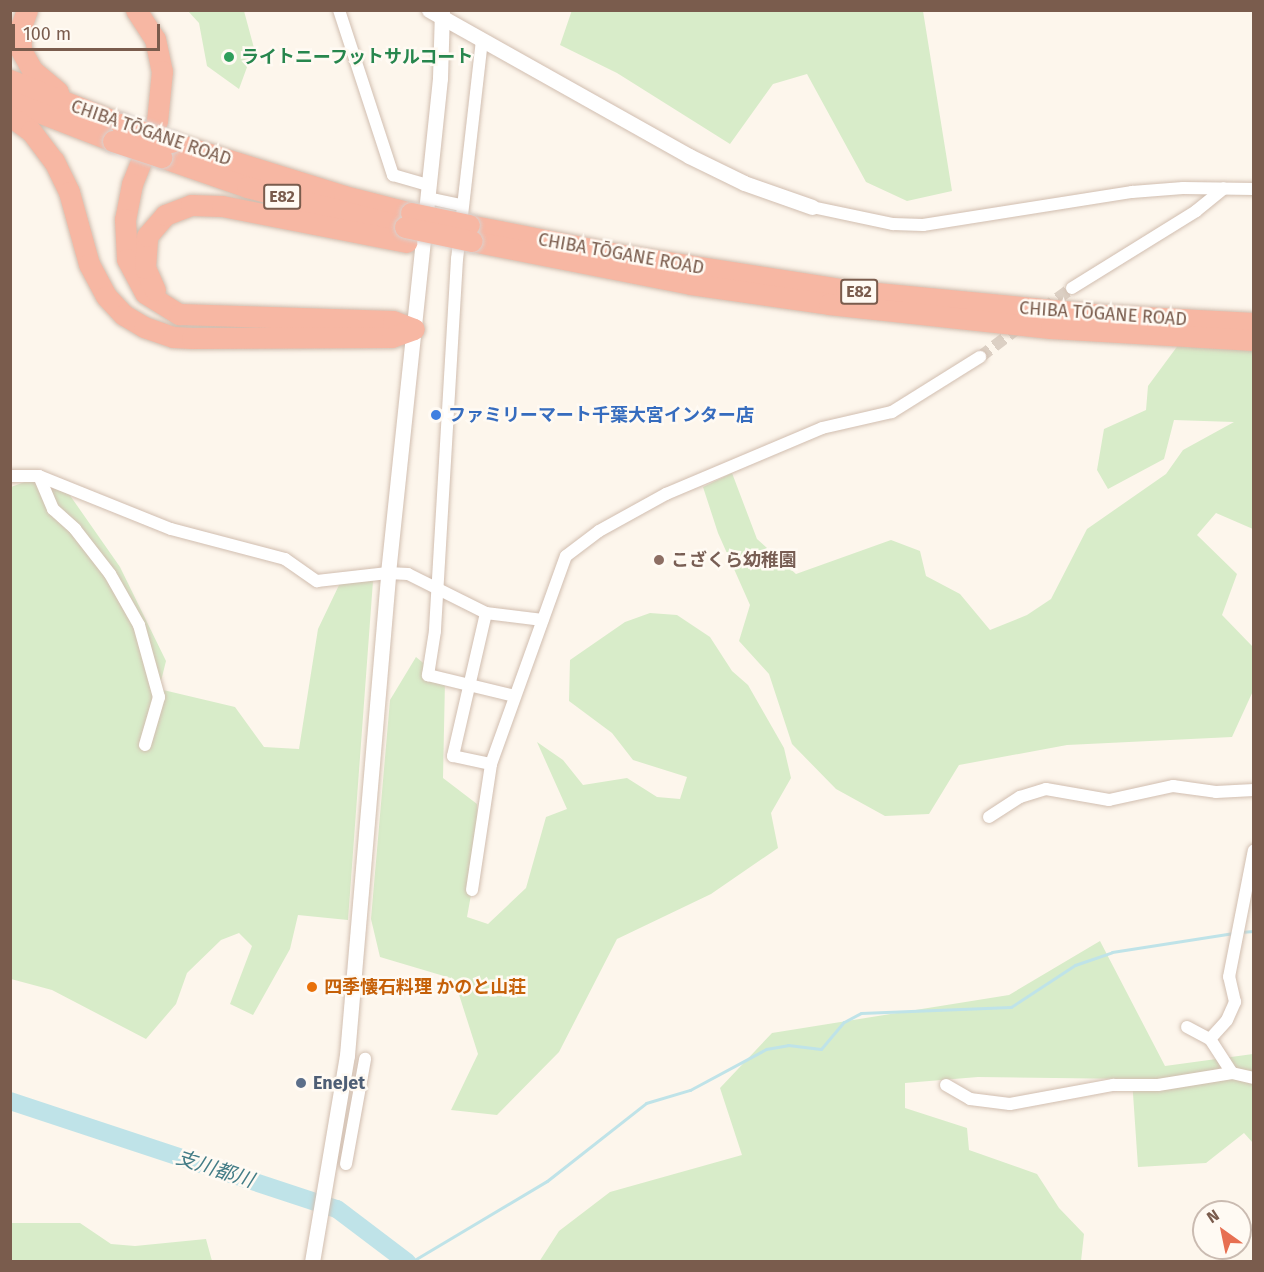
<!DOCTYPE html>
<html>
<head>
<meta charset="utf-8">
<style>
  body { margin:0 }
  #map { position:relative; width:1264px; height:1272px; overflow:hidden; background:#fdf6ec; font-family:"Fira Sans","Noto Sans JP",sans-serif }
  div>[style] { position:absolute }
  [style*='--x'] { left:calc(var(--x)*1px); top:calc(var(--y)*1px); width:calc(var(--w)*1px); rotate:calc(var(--a)*1deg) }
  .green>* { inset:0; background:#d8ecc9 }
  .stream>* { height:3px; margin:-1.5px; padding:0 1.5px; transform-origin:1.5px; border-radius:1.5px; background:#bfe3e8 }
  .river>* { height:18px; margin:-9px; padding:0 9px; transform-origin:9px; border-radius:9px; background:#bfe3e8 }
  .minor-tunnel>* { height:12px; margin-top:-6px; transform-origin:0; background:repeating-linear-gradient(90deg,#dcd0c4 0 12px,transparent 0 18px) }
  .roads { filter:drop-shadow(0 0 2px #d1beb0) drop-shadow(0 0 2px #d1beb0) }
  .minor>* { height:12px; margin:-6px; padding:0 6px; transform-origin:6px; border-radius:6px; background:#fff }
  .tertiary>* { height:15px; margin:-7.5px; padding:0 7.5px; transform-origin:7.5px; border-radius:7.5px; background:#fff }
  .motorway>* { height:21px; margin:-10.5px; padding:0 10.5px; transform-origin:10.5px; border-radius:10.5px; background:#f7b7a3 }
  .bridges { filter:drop-shadow(0 0 2px #dad1cd) drop-shadow(0 0 2px #dad1cd) }
  .motorway-bridge>* { height:21px; margin:-10.5px; padding:0 10.5px; transform-origin:10.5px; border-radius:10.5px; background:#f7b7a3 }
  .dots>* { width:16px; height:16px; translate:-50% -50%; box-sizing:border-box; border:3px solid #fffaf3; border-radius:50% }
  span { translate:-50% -50%; white-space:nowrap; text-align:center; line-height:1.15; -webkit-text-stroke:5px #fffaf3; paint-order:stroke }
  .shield-label span { padding:2px 4px; background:#fffaf3; border:2px solid; border-radius:4px; -webkit-text-stroke-width:0 }
  .shield-label { font-size:16px; color:#7a5c4d; font-weight:700 }
  .leisure-label { font-size:18px; color:#27864d; font-weight:700 }
  .left { translate:0 -50%; text-align:left }
  .street-label { font-size:18px; color:#7a5c4d }
  .shop-label { font-size:18px; color:#366cbe; font-weight:700 }
  .education-label { font-size:18px; color:#785e54; font-weight:700 }
  .food-label { font-size:18px; color:#c56008; font-weight:700 }
  .service-label { font-size:18px; color:#4e5e75; font-weight:700 }
  .water-label { font-size:20px; color:#437c86; font-style:italic }
  .frame { position:absolute; inset:0; border:12px solid #7a5c4d; pointer-events:none }
  .north { position:absolute; left:1192px; top:1200px; width:60px; height:60px; box-sizing:border-box; background:#fffaf3; border:2px solid #cabbb1; border-radius:50%; rotate:327deg; font-size:16px; font-weight:700; line-height:24px; text-align:center; color:#7a5c4d }
  .north::after { content:''; display:block; margin:auto; width:21px; height:27px; background:#e76f51; clip-path:polygon(50% 0,100% 100%,50% 72%,0 100%) }
  .scale { position:absolute; left:12px; top:24px; width:148px; height:27px; box-sizing:border-box; border:3px solid #7a5c4d; border-top:0; padding-left:8px; font-size:18px; line-height:21px; white-space:nowrap; color:#7a5c4d; -webkit-text-stroke:4px #fffaf3; paint-order:stroke }
</style>
</head>
<body>
<div id="map">
  <div class="green">
    <i style="clip-path:polygon(572px 10px,923px 11px,952px 191px,907px 201px,866px 182px,807px 74px,773px 84px,730px 144px,617px 73px,560px 45px)"></i>
    <i style="clip-path:polygon(188px 11px,244px 11px,254px 48px,239px 89px,207px 66px,199px 23px)"></i>
    <i style="clip-path:polygon(1179px 344px,1253px 351px,1253px 529px,1216px 513px,1197px 535px,1237px 574px,1222px 615px,1253px 647px,1253px 691px,1232px 737px,1067px 745px,959px 765px,929px 814px,885px 816px,836px 789px,792px 744px,769px 674px,739px 641px,750px 605px,718px 533px,703px 487px,732px 473px,757px 539px,796px 574px,891px 540px,920px 551px,926px 576px,960px 594px,990px 630px,1027px 615px,1051px 599px,1087px 529px,1166px 474px,1183px 450px,1234px 422px,1174px 420px,1164px 459px,1108px 489px,1097px 470px,1104px 429px,1146px 410px,1148px 386px)"></i>
    <i style="clip-path:polygon(30px 480px,69px 494px,120px 567px,166px 661px,159px 689px,235px 707px,264px 747px,299px 749px,318px 629px,340px 583px,373px 581px,348px 920px,298px 915px,290px 949px,253px 1015px,230px 1004px,252px 946px,239px 933px,221px 940px,187px 973px,176px 1004px,146px 1039px,52px 990px,11px 979px,11px 487px)"></i>
    <i style="clip-path:polygon(650px 613px,677px 615px,710px 637px,732px 671px,748px 685px,784px 748px,791px 778px,771px 813px,778px 848px,711px 894px,617px 939px,559px 1052px,497px 1115px,451px 1110px,478px 1054px,454px 979px,380px 957px,371px 919px,390px 700px,416px 657px,445px 681px,443px 778px,477px 804px,480px 845px,467px 917px,488px 924px,526px 888px,546px 817px,567px 809px,537px 742px,563px 760px,583px 785px,627px 778px,657px 797px,680px 799px,687px 777px,633px 760px,612px 733px,569px 701px,570px 660px,625px 622px)"></i>
    <i style="clip-path:polygon(1100px 941px,1165px 1066px,1253px 1054px,1253px 1143px,1244px 1133px,1206px 1163px,1138px 1167px,1132px 1079px,978px 1077px,905px 1083px,905px 1108px,967px 1128px,969px 1150px,1037px 1174px,1059px 1208px,1084px 1234px,1081px 1261px,539px 1262px,559px 1231px,610px 1192px,742px 1155px,720px 1088px,772px 1033px,1009px 995px)"></i>
    <i style="clip-path:polygon(11px 1223px,80px 1223px,111px 1244px,135px 1246px,206px 1239px,212px 1261px,11px 1261px)"></i>
  </div>
  <div class="stream">
    <i style="--x:1240;--y:932;--w:14;--a:-4"></i>
    <i style="--x:411;--y:1262;--w:158;--a:-30.8"></i>
    <i style="--x:547;--y:1181;--w:126;--a:-38.2"></i>
    <i style="--x:646;--y:1103;--w:46;--a:-16.5"></i>
    <i style="--x:690;--y:1090;--w:86;--a:-28.3"></i>
    <i style="--x:766;--y:1049;--w:22;--a:-10"></i>
    <i style="--x:788;--y:1045;--w:33;--a:7"></i>
    <i style="--x:821;--y:1049;--w:35;--a:-50"></i>
    <i style="--x:844;--y:1022;--w:19;--a:-28"></i>
    <i style="--x:861;--y:1013;--w:150;--a:-2.3"></i>
    <i style="--x:1011;--y:1007;--w:77;--a:-33.3"></i>
    <i style="--x:1075;--y:965;--w:39;--a:-19"></i>
    <i style="--x:1112;--y:952;--w:123;--a:-8.9"></i>
  </div>
  <div class="river">
    <i style="--x:10;--y:1101;--w:344;--a:18.3"></i>
    <i style="--x:337;--y:1209;--w:88;--a:37.1"></i>
  </div>
  <div class="minor-tunnel">
    <i style="--x:1043;--y:309;--w:36;--a:-36"></i>
    <i style="--x:980;--y:357;--w:53;--a:-37.3"></i>
  </div>
  <div class="roads">
    <div class="minor">
      <i style="--x:339;--y:10;--w:174;--a:71.9"></i>
      <i style="--x:393;--y:175;--w:37;--a:16"></i>
      <i style="--x:482;--y:40;--w:220;--a:96.5"></i>
      <i style="--x:457;--y:259;--w:373;--a:93.4"></i>
      <i style="--x:435;--y:631;--w:45;--a:99"></i>
      <i style="--x:428;--y:675;--w:89;--a:13.6"></i>
      <i style="--x:428;--y:198;--w:35;--a:12"></i>
      <i style="--x:812;--y:207;--w:83;--a:11.9"></i>
      <i style="--x:893;--y:224;--w:30;--a:2"></i>
      <i style="--x:923;--y:225;--w:212;--a:-9"></i>
      <i style="--x:1132;--y:192;--w:51;--a:-4.5"></i>
      <i style="--x:1183;--y:188;--w:71;--a:0.8"></i>
      <i style="--x:1072;--y:288;--w:146;--a:-31.8"></i>
      <i style="--x:1196;--y:211;--w:36;--a:-39"></i>
      <i style="--x:10;--y:476;--w:29;--a:0"></i>
      <i style="--x:39;--y:476;--w:142;--a:21.9"></i>
      <i style="--x:171;--y:529;--w:118;--a:14.7"></i>
      <i style="--x:285;--y:559;--w:39;--a:35"></i>
      <i style="--x:317;--y:581;--w:71;--a:-6.4"></i>
      <i style="--x:388;--y:573;--w:20;--a:3"></i>
      <i style="--x:408;--y:574;--w:87;--a:26.6"></i>
      <i style="--x:486;--y:613;--w:57;--a:7"></i>
      <i style="--x:39;--y:476;--w:36;--a:67"></i>
      <i style="--x:53;--y:509;--w:30;--a:42"></i>
      <i style="--x:75;--y:529;--w:57;--a:52.1"></i>
      <i style="--x:110;--y:574;--w:59;--a:60.4"></i>
      <i style="--x:139;--y:625;--w:75;--a:74.5"></i>
      <i style="--x:159;--y:697;--w:50;--a:106.3"></i>
      <i style="--x:486;--y:613;--w:147;--a:103"></i>
      <i style="--x:453;--y:756;--w:39;--a:12"></i>
      <i style="--x:989;--y:817;--w:37;--a:-33"></i>
      <i style="--x:1020;--y:797;--w:27;--a:-17"></i>
      <i style="--x:1046;--y:789;--w:64;--a:9.9"></i>
      <i style="--x:1109;--y:800;--w:66;--a:-12.3"></i>
      <i style="--x:1173;--y:786;--w:43;--a:7.9"></i>
      <i style="--x:1216;--y:792;--w:38;--a:-3"></i>
      <i style="--x:472;--y:890;--w:127;--a:-81.4"></i>
      <i style="--x:491;--y:764;--w:221;--a:-70.2"></i>
      <i style="--x:566;--y:556;--w:41;--a:-37.1"></i>
      <i style="--x:599;--y:531;--w:77;--a:-28.9"></i>
      <i style="--x:666;--y:494;--w:169;--a:-22.9"></i>
      <i style="--x:822;--y:428;--w:72;--a:-12.9"></i>
      <i style="--x:892;--y:412;--w:104;--a:-32"></i>
      <i style="--x:1187;--y:1027;--w:26;--a:28"></i>
      <i style="--x:1210;--y:1039;--w:40;--a:57.1"></i>
      <i style="--x:1232;--y:1073;--w:23;--a:13"></i>
      <i style="--x:1210;--y:1039;--w:25;--a:-48"></i>
      <i style="--x:1227;--y:1020;--w:20;--a:-66"></i>
      <i style="--x:1235;--y:1002;--w:26;--a:-103"></i>
      <i style="--x:1229;--y:977;--w:129;--a:-78.9"></i>
      <i style="--x:946;--y:1085;--w:28;--a:30"></i>
      <i style="--x:970;--y:1099;--w:40;--a:7.1"></i>
      <i style="--x:1010;--y:1104;--w:105;--a:-10.5"></i>
      <i style="--x:1113;--y:1085;--w:45;--a:0"></i>
      <i style="--x:1158;--y:1085;--w:75;--a:-9.2"></i>
      <i style="--x:346;--y:1164;--w:107;--a:-79.7"></i>
    </div>
    <div class="tertiary">
      <i style="--x:429;--y:10;--w:298;--a:29.3"></i>
      <i style="--x:689;--y:156;--w:61;--a:26.1"></i>
      <i style="--x:744;--y:183;--w:72;--a:19.4"></i>
      <i style="--x:312;--y:1262;--w:210;--a:-80.4"></i>
      <i style="--x:347;--y:1055;--w:484;--a:-85.1"></i>
      <i style="--x:388;--y:573;--w:498;--a:-84"></i>
      <i style="--x:440;--y:78;--w:68;--a:-88.3"></i>
    </div>
    <div class="motorway">
      <i style="--x:27;--y:10;--w:20;--a:110"></i>
      <i style="--x:20;--y:29;--w:21;--a:87"></i>
      <i style="--x:21;--y:50;--w:23;--a:61"></i>
      <i style="--x:32;--y:70;--w:34;--a:40"></i>
      <i style="--x:136;--y:10;--w:35;--a:57"></i>
      <i style="--x:155;--y:39;--w:33;--a:78"></i>
      <i style="--x:162;--y:71;--w:50;--a:95.7"></i>
      <i style="--x:157;--y:121;--w:68;--a:111.6"></i>
      <i style="--x:132;--y:184;--w:36;--a:101"></i>
      <i style="--x:125;--y:219;--w:40;--a:87.1"></i>
      <i style="--x:127;--y:259;--w:38;--a:62"></i>
      <i style="--x:145;--y:293;--w:40;--a:32"></i>
      <i style="--x:179;--y:314;--w:214;--a:1.9"></i>
      <i style="--x:393;--y:321;--w:22;--a:21"></i>
      <i style="--x:10;--y:80;--w:119;--a:21.6"></i>
      <i style="--x:10;--y:101;--w:110;--a:21.2"></i>
      <i style="--x:10;--y:116;--w:26;--a:36"></i>
      <i style="--x:31;--y:131;--w:38;--a:53"></i>
      <i style="--x:54;--y:161;--w:34;--a:64"></i>
      <i style="--x:69;--y:192;--w:75;--a:74.5"></i>
      <i style="--x:89;--y:264;--w:36;--a:62"></i>
      <i style="--x:106;--y:296;--w:26;--a:47"></i>
      <i style="--x:124;--y:315;--w:23;--a:31"></i>
      <i style="--x:144;--y:327;--w:31;--a:19"></i>
      <i style="--x:173;--y:337;--w:19;--a:3"></i>
      <i style="--x:192;--y:338;--w:200;--a:-0.3"></i>
      <i style="--x:392;--y:337;--w:23;--a:-20"></i>
      <i style="--x:171;--y:142;--w:181;--a:17.3"></i>
      <i style="--x:344;--y:196;--w:69;--a:14.2"></i>
      <i style="--x:161;--y:157;--w:91;--a:19.2"></i>
      <i style="--x:247;--y:187;--w:163;--a:14.2"></i>
      <i style="--x:469;--y:225;--w:151;--a:11.1"></i>
      <i style="--x:617;--y:254;--w:232;--a:8.9"></i>
      <i style="--x:846;--y:290;--w:262;--a:5.5"></i>
      <i style="--x:1107;--y:315;--w:147;--a:3.1"></i>
      <i style="--x:472;--y:241;--w:223;--a:11.1"></i>
      <i style="--x:691;--y:284;--w:139;--a:8.2"></i>
      <i style="--x:829;--y:304;--w:223;--a:6.2"></i>
      <i style="--x:1051;--y:328;--w:203;--a:3.4"></i>
      <i style="--x:155;--y:290;--w:24;--a:-114"></i>
      <i style="--x:145;--y:268;--w:32;--a:-86"></i>
      <i style="--x:147;--y:236;--w:28;--a:-49"></i>
      <i style="--x:165;--y:215;--w:28;--a:-21"></i>
      <i style="--x:191;--y:205;--w:31;--a:2"></i>
      <i style="--x:222;--y:206;--w:188;--a:11"></i>
    </div>
  </div>
  <div class="bridges">
    <div class="motorway-bridge">
      <i style="--x:121;--y:124;--w:53;--a:19.8"></i>
      <i style="--x:113;--y:141;--w:51;--a:18.4"></i>
      <i style="--x:411;--y:213;--w:59;--a:11.7"></i>
      <i style="--x:405;--y:227;--w:68;--a:11.8"></i>
    </div>
  </div>
  <div class="dots">
    <i style="left:229px;top:57px;background:#2e9e5b"></i>
    <i style="left:436px;top:415px;background:#3f7fe0"></i>
    <i style="left:659px;top:560px;background:#8d6e63"></i>
    <i style="left:312px;top:987px;background:#e8710a"></i>
    <i style="left:301px;top:1083px;background:#5c6f8a"></i>
  </div>
  <div class="shield-label">
    <span style="left:282px;top:197px">E82</span>
    <span style="left:859px;top:292px">E82</span>
  </div>
  <div class="leisure-label">
    <span class="left" style="left:241px;top:57px">ライトニーフットサルコート</span>
  </div>
  <div class="street-label">
    <span style="left:151px;top:133px;rotate:19deg">CHIBA TŌGANE ROAD</span>
    <span style="left:621px;top:254px;rotate:10deg">CHIBA TŌGANE ROAD</span>
    <span style="left:1103px;top:314px;rotate:4deg">CHIBA TŌGANE ROAD</span>
  </div>
  <div class="shop-label">
    <span class="left" style="left:448px;top:415px">ファミリーマート千葉大宮インター店</span>
  </div>
  <div class="education-label">
    <span class="left" style="left:671px;top:560px">こざくら幼稚園</span>
  </div>
  <div class="food-label">
    <span class="left" style="left:324px;top:987px">四季懐石料理 かのと山荘</span>
  </div>
  <div class="service-label">
    <span class="left" style="left:313px;top:1083px">EneJet</span>
  </div>
  <div class="water-label">
    <span style="left:215px;top:1169px;rotate:18deg">支川都川</span>
  </div>
  <div class="frame"></div>
  <div class="north">N</div>
  <div class="scale">100 m</div>
</div>
</body>
</html>
